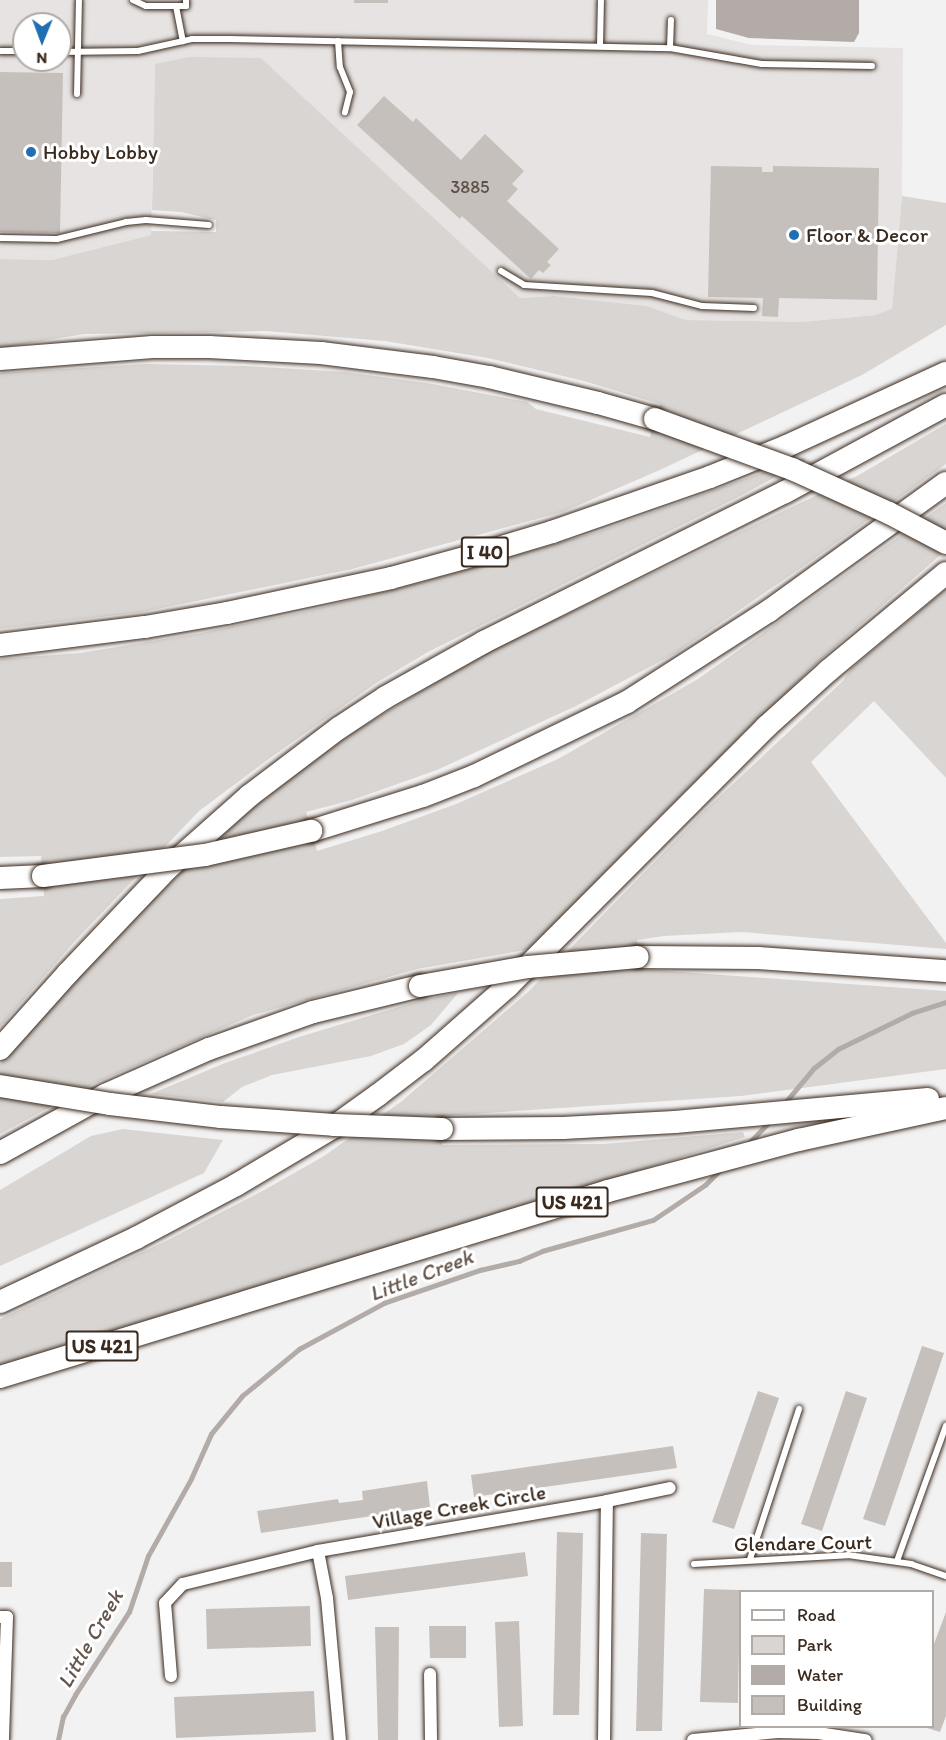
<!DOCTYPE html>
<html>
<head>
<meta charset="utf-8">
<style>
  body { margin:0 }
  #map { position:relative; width:946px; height:1740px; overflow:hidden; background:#f3f2f2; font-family:Itim,sans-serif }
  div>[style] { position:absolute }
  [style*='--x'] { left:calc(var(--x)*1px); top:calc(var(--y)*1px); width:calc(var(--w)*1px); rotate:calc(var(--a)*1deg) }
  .built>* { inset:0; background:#e6e3e2 }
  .green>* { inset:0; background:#d8d5d2 }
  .water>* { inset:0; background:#b2aba7 }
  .stream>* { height:4.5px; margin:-2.25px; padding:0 2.25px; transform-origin:2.25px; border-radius:2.25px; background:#b2aba7 }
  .building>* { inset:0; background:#c6c0bd }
  .roads { filter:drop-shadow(0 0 2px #3b2a1e) drop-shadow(0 0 2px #3b2a1e) }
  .service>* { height:6px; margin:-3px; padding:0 3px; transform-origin:3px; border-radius:3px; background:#fff }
  .minor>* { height:12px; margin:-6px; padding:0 6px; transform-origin:6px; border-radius:6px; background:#fff }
  .motorway>* { height:22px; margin:-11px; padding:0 11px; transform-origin:11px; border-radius:11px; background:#fff }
  .bridges { filter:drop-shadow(0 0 2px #3b2a1e) drop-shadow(0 0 2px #3b2a1e) }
  .motorway-bridge>* { height:22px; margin:-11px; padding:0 11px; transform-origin:11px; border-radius:11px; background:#fff }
  .dots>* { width:16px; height:16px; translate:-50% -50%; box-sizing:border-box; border:3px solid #fff; border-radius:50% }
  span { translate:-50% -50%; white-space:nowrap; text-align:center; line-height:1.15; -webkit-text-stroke:6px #fff; paint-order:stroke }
  .number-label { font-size:18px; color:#5e5046 }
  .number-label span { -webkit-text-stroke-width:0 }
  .shield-label span { padding:2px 4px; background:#fff; border:2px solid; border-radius:4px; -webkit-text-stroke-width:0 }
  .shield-label { font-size:20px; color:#3b2a1e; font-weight:700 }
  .poi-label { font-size:21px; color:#3b2a1e }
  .left { translate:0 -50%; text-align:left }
  .street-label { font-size:21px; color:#3b2a1e }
  .water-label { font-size:22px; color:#65574e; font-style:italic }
  .legend { position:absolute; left:739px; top:1590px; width:195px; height:138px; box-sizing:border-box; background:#fff; border:2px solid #b1aaa5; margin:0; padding:8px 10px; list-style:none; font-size:18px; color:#3b2a1e }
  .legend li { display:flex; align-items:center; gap:12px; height:30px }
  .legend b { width:30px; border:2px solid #b1aaa5 }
  .north { position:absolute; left:12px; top:12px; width:60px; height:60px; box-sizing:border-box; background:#fff; border:2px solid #b1aaa5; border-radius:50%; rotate:181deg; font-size:16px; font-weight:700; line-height:24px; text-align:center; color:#3b2a1e }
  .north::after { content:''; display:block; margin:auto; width:21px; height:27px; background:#1f6fb2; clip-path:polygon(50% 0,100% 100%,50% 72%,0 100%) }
</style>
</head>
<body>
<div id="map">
  <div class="built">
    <i style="clip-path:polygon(evenodd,0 0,708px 0,707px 34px,752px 45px,903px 48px,902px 196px,892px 310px,875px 315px,802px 322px,686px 320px,647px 306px,554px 296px,519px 298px,261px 58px,155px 64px,151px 235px,52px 260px,0 259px,0 0,24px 24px,60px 24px,60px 60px,24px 60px,24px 24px)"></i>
  </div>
  <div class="green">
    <i style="clip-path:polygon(189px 57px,261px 58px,520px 298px,554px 296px,647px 306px,686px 320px,802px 322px,875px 315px,892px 309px,902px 196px,946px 203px,946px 325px,862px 375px,662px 469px,563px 512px,352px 569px,143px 612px,0 629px,0 373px,145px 364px,244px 366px,345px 372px,427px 383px,527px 402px,536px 409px,650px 437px,660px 404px,584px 381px,488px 358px,385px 341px,266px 331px,84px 334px,0 348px,0 259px,52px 260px,151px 235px,151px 231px,216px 232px,216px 220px,181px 212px,152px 210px,155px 64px)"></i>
    <i style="clip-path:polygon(946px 424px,946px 464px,804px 566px,676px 653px,576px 706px,437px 770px,352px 800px,306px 812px,317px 851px,382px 831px,456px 804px,558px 759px,698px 679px,946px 503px,946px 550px,820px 660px,648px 828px,531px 949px,417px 969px,253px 1015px,93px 1084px,0 1134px,0 1064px,128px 924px,227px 828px,332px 745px,481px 655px,857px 476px)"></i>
    <i style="clip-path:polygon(803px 458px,806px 460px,744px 494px,428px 652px,376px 683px,270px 758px,199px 811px,74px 942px,0 1027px,0 899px,44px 896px,41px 856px,0 857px,0 659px,80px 653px,201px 633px,307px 611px,419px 583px,597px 532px)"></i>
    <i style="clip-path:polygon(946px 589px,946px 778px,874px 701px,811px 762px,946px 943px,946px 949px,742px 932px,664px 936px,637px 940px,639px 969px,946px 991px,946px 1069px,741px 1096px,442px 1116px,442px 1145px,604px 1144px,743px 1132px,745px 1137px,0 1373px,0 1319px,166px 1241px,266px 1189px,324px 1156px,402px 1101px,528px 992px,702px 813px,842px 682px,852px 668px)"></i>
    <i style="clip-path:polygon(458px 993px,431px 1025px,404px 1044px,371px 1056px,272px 1075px,242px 1087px,223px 1102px,151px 1094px,225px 1063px,302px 1036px,422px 1000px)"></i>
    <i style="clip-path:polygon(123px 1129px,223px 1140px,204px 1173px,0 1266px,0 1190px,91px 1136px)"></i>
  </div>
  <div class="water">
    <i style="clip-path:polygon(716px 0,859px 0,859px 33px,854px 42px,749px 38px,716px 29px)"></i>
  </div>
  <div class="stream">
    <i style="--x:784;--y:1104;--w:47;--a:-50.2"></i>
    <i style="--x:814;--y:1068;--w:31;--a:-38"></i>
    <i style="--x:838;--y:1049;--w:82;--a:-25.9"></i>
    <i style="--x:912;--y:1013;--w:36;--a:-18"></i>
    <i style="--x:746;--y:1146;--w:33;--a:-46"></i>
    <i style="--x:58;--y:1740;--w:24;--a:-78"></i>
    <i style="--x:63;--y:1717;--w:25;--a:-61"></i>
    <i style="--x:75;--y:1695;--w:99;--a:-57"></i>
    <i style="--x:129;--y:1612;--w:59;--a:-71.3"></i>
    <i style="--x:148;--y:1556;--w:88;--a:-60.8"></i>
    <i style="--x:191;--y:1479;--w:49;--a:-66"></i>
    <i style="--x:211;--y:1434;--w:49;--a:-50.8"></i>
    <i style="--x:242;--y:1396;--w:74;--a:-39.5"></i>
    <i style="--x:299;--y:1349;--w:97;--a:-28.4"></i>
    <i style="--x:384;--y:1303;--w:102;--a:-19"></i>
    <i style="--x:480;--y:1270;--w:40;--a:-13"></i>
    <i style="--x:519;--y:1261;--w:25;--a:-23"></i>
    <i style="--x:542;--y:1251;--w:115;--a:-15.6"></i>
    <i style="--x:653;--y:1220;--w:63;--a:-33.9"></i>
    <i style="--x:705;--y:1185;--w:21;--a:-45"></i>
  </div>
  <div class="building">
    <i style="clip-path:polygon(354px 0,388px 0,388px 3px,354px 3px)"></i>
    <i style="clip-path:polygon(0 72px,63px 73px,60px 233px,0 232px)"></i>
    <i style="clip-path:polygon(384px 96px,413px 122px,416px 118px,461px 160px,485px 134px,524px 171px,512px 184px,518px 189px,507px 201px,559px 249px,547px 262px,551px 265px,543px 273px,539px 270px,531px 279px,462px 216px,460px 219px,357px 125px)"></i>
    <i style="clip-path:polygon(711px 166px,762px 167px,762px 172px,773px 172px,773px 166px,879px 168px,877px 300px,779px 298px,778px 317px,762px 316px,763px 298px,708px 297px)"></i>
    <i style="clip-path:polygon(922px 1346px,944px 1353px,885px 1526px,863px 1519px)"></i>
    <i style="clip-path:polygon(758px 1391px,779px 1398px,734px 1529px,712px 1522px)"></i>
    <i style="clip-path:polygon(846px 1391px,867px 1398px,822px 1531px,801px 1524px)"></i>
    <i style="clip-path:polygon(673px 1446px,677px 1468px,474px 1497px,471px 1475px)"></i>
    <i style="clip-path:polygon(427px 1481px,430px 1507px,261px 1533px,257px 1511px,338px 1499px,339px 1503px,363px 1500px,362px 1491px)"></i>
    <i style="clip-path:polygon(557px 1532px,583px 1533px,579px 1715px,553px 1715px)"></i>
    <i style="clip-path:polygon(641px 1533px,667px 1534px,662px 1731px,636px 1731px)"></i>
    <i style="clip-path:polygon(525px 1552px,528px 1576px,348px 1600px,345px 1576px)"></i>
    <i style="clip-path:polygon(0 1562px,12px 1562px,12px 1587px,0 1587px)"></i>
    <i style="clip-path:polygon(704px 1589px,740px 1590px,738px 1703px,700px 1702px)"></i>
    <i style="clip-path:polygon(310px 1606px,311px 1646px,207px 1649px,206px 1609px)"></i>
    <i style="clip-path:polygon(946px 1612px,946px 1716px,940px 1732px,924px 1727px,932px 1726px,932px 1649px)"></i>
    <i style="clip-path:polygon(519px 1621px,523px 1726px,499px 1727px,495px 1622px)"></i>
    <i style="clip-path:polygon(429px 1626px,466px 1626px,466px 1658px,430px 1658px)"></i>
    <i style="clip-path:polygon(375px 1627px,399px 1627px,398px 1740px,378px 1740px)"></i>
    <i style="clip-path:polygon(314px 1691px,316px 1732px,176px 1738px,174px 1697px)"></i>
  </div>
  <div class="roads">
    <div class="service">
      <i style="--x:133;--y:0;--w:14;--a:25"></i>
      <i style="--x:146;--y:6;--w:40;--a:0"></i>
      <i style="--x:186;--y:6;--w:6;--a:-90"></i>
      <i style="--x:176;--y:6;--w:36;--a:79"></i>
      <i style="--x:338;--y:41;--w:26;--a:86"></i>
      <i style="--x:340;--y:67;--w:27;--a:68"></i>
      <i style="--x:350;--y:92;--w:21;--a:104"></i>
      <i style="--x:600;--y:46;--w:46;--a:-88.8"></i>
      <i style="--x:670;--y:48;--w:28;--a:-88"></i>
      <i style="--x:0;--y:51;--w:24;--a:0"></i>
      <i style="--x:60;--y:52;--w:78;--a:-0.7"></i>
      <i style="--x:138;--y:51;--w:55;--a:-12.5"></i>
      <i style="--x:192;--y:39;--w:38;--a:0"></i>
      <i style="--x:230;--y:39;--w:440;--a:1.2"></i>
      <i style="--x:670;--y:48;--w:93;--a:9.9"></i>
      <i style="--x:762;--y:64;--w:110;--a:1"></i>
      <i style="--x:77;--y:94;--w:94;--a:-88.8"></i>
      <i style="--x:0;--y:238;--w:57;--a:1"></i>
      <i style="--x:57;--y:239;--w:71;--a:-13.8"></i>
      <i style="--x:126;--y:222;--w:20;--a:-6"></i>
      <i style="--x:146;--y:220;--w:63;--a:4.5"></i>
      <i style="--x:501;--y:271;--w:27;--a:31"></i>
      <i style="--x:524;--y:285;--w:128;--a:3.6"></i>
      <i style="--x:652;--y:293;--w:52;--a:14.6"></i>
      <i style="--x:702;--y:306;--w:52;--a:2.2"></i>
      <i style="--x:750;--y:1559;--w:158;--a:-71.9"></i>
      <i style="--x:897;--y:1561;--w:144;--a:-70.1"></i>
      <i style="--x:694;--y:1564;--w:154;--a:-3.3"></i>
      <i style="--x:848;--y:1555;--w:64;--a:8.1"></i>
      <i style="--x:911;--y:1564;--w:37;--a:19"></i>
    </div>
    <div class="minor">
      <i style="--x:318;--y:1551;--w:48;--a:79.2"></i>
      <i style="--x:327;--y:1598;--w:143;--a:84.8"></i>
      <i style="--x:0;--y:1617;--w:7;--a:0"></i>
      <i style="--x:7;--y:1617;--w:123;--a:91.9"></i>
      <i style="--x:430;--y:1674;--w:66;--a:89.1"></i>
      <i style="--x:171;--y:1676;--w:73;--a:-94.7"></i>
      <i style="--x:165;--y:1603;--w:26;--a:-47"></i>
      <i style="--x:183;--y:1584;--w:139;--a:-13.7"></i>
      <i style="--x:318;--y:1551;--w:293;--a:-9.8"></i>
      <i style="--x:607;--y:1501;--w:64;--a:-11.7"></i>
      <i style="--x:604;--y:1740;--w:239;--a:-89.3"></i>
      <i style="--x:693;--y:1740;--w:85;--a:-5.4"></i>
      <i style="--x:778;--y:1732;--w:40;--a:1.4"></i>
      <i style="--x:818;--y:1733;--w:48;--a:8.5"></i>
    </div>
    <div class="motorway">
      <i style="--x:0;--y:359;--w:153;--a:-4.5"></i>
      <i style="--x:153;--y:347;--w:56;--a:0"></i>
      <i style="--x:209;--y:347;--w:112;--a:3.1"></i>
      <i style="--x:321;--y:353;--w:113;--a:7.1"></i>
      <i style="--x:433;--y:367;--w:57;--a:10.1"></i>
      <i style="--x:489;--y:377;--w:112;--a:13.4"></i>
      <i style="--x:598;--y:403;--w:59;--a:15.7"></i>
      <i style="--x:0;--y:645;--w:146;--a:-7.1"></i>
      <i style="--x:145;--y:627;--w:83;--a:-9.7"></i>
      <i style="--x:227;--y:613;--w:168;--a:-12"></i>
      <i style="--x:391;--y:578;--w:84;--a:-15.2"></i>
      <i style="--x:472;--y:556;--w:84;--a:-16.7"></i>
      <i style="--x:552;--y:532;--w:167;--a:-19.2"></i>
      <i style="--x:710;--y:477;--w:83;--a:-21.9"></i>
      <i style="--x:787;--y:446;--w:175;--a:-24.7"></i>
      <i style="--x:311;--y:831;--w:117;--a:-17.4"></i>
      <i style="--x:423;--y:796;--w:55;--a:-21.4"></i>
      <i style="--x:474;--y:776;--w:170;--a:-25.8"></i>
      <i style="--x:627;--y:702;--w:169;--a:-32.7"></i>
      <i style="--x:769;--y:611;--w:218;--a:-35.9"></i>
      <i style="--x:0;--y:878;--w:43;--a:-2.7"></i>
      <i style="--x:638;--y:957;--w:120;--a:0.5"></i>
      <i style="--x:758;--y:958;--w:188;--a:4"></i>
      <i style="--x:0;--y:1049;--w:102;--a:-48.2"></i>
      <i style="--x:68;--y:973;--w:145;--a:-46.4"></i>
      <i style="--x:168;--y:868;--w:108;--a:-41.6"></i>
      <i style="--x:249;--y:796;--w:113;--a:-37.1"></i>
      <i style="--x:339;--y:728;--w:56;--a:-33.4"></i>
      <i style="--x:386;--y:697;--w:112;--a:-29.3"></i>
      <i style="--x:484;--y:642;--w:336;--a:-26.5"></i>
      <i style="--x:785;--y:492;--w:183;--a:-28.4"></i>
      <i style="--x:442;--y:1129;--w:121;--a:-0.5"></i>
      <i style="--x:563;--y:1128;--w:112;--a:-3.1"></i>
      <i style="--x:675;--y:1122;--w:254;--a:-5.2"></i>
      <i style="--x:0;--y:1153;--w:120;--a:-28.9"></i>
      <i style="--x:105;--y:1095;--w:114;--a:-23.9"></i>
      <i style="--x:209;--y:1049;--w:110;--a:-19.6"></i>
      <i style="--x:313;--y:1012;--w:110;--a:-13.7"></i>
      <i style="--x:0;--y:1302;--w:150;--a:-25.2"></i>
      <i style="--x:136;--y:1238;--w:113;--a:-27.9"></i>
      <i style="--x:236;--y:1185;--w:112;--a:-30.7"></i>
      <i style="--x:332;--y:1128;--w:57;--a:-35.7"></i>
      <i style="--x:378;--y:1095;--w:58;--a:-37.3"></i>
      <i style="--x:424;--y:1060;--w:112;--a:-41.4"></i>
      <i style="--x:508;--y:986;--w:366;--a:-45.1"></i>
      <i style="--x:766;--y:727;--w:84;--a:-42.1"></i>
      <i style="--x:828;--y:671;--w:153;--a:-39.7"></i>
      <i style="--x:0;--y:1377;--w:636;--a:-17.01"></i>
      <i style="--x:608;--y:1191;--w:198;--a:-15"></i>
      <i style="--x:799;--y:1140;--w:150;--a:-12.3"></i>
    </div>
  </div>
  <div class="bridges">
    <div class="motorway-bridge">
      <i style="--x:655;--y:419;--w:146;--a:20.1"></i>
      <i style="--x:792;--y:469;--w:107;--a:24.4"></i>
      <i style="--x:889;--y:513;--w:64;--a:27.8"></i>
      <i style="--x:43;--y:876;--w:163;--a:-7.4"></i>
      <i style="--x:205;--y:855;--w:109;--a:-12.8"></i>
      <i style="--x:420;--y:986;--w:110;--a:-10"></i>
      <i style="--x:528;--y:967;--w:110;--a:-5.2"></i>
      <i style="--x:0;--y:1086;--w:111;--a:9.3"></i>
      <i style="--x:110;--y:1104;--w:112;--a:6.7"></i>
      <i style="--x:221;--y:1117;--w:113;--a:4"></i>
      <i style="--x:334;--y:1125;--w:108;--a:2.1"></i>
    </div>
  </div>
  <div class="dots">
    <i style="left:31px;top:152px;background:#1f6fb2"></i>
    <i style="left:794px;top:235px;background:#1f6fb2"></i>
  </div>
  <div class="number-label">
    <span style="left:470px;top:187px">3885</span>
  </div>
  <div class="shield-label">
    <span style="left:485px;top:552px">I 40</span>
    <span style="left:572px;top:1202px">US 421</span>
    <span style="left:102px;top:1346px">US 421</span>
  </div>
  <div class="poi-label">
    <span class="left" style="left:43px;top:152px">Hobby Lobby</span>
    <span class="left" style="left:806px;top:235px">Floor &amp; Decor</span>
  </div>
  <div class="street-label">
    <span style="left:459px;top:1507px;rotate:-10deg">Village Creek Circle</span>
    <span style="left:803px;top:1543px;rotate:-1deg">Glendare Court</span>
  </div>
  <div class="water-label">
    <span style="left:421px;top:1275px;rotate:-21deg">Little Creek</span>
    <span style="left:90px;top:1639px;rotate:-60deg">Little Creek</span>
  </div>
  <ul class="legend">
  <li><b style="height:8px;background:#fff"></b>Road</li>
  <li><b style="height:16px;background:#d8d5d2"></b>Park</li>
  <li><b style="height:16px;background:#b2aba7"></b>Water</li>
  <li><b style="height:16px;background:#c6c0bd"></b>Building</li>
  </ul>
  <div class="north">N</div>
</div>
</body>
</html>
